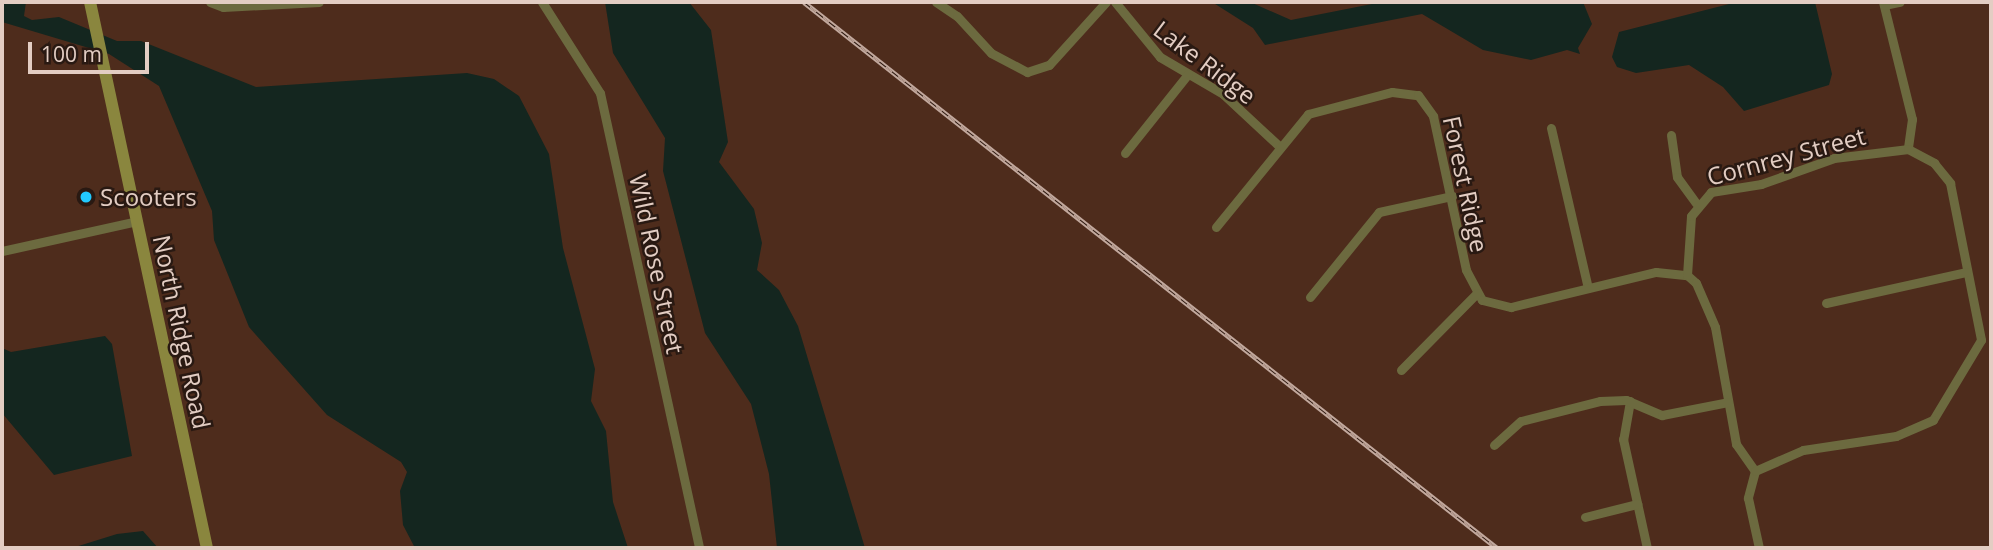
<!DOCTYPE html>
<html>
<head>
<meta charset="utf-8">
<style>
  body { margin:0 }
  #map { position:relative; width:1993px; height:550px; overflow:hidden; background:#4e2c1c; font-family:"Open Sans",sans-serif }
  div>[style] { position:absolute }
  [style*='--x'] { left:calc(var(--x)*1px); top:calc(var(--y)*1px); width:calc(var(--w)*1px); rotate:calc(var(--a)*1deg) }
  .water>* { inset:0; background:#14261f }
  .minor>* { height:9px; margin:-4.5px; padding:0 4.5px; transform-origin:4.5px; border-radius:4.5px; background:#6c6a3f }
  .secondary>* { height:12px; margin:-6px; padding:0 6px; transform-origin:6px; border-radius:6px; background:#8a863e }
  .rail>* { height:5px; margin-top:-2.5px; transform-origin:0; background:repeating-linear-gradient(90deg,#291912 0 8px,#c2a99e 0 16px); box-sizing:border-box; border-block:2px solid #c2a99e }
  .dots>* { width:19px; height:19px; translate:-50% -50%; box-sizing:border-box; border:4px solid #291912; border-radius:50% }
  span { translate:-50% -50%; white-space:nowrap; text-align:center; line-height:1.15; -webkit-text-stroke:5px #291912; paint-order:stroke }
  .street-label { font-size:24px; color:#e3cdc3 }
  .poi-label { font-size:24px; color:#e3cdc3 }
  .left { translate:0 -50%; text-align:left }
  .frame { position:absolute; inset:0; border:4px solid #e3cdc3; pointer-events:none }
  .scale { position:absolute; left:28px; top:42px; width:121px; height:32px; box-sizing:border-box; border:4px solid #e3cdc3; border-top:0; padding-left:9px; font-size:21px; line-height:24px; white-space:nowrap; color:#e3cdc3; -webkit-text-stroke:5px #291912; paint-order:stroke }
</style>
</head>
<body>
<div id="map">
  <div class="water">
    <i style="clip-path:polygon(2px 2px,26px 2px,24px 16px,32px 20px,59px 17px,117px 41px,141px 41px,256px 87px,467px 73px,494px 79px,519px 96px,549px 154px,563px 248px,595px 369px,591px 401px,606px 431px,613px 502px,628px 548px,415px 548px,403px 525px,400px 491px,407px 472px,401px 462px,327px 415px,249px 327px,214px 240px,212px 211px,159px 86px,109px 54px,2px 22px)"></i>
    <i style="clip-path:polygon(605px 2px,689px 2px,711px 30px,728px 142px,719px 162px,754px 209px,762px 243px,757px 270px,779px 290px,798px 326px,865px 548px,777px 548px,769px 474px,751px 404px,705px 333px,663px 171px,665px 138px,613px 53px)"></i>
    <i style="clip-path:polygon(1212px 2px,1250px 2px,1291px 20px,1382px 2px,1583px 2px,1592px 24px,1578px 48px,1580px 54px,1567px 50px,1531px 60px,1483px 50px,1422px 14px,1265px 45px,1253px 28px)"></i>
    <i style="clip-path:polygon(1737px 2px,1815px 2px,1832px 74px,1829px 85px,1744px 111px,1723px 87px,1689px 65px,1636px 73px,1617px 67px,1612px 57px,1619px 32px)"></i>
    <i style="clip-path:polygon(105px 336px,112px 344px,132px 456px,54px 475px,2px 413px,2px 348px,11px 352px)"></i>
    <i style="clip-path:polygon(143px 531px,158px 548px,72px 548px,117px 534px)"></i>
  </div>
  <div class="minor">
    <i style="--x:210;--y:2;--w:14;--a:21"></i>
    <i style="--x:223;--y:7;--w:96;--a:-3"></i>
    <i style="--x:542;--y:2;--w:108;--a:57.5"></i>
    <i style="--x:600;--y:93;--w:466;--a:77.7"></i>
    <i style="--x:936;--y:2;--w:25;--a:34"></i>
    <i style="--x:957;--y:16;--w:50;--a:47.4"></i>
    <i style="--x:991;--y:53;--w:41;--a:27.8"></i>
    <i style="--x:1027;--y:72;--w:23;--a:-18"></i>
    <i style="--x:1049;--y:65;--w:85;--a:-47.9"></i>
    <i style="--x:1115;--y:2;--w:71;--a:50.7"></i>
    <i style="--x:1160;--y:57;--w:73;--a:30.4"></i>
    <i style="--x:1223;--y:94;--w:78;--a:42.9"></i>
    <i style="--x:1883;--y:2;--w:121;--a:76.1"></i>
    <i style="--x:1912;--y:119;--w:30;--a:98"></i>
    <i style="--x:1884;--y:5;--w:16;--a:-11"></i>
    <i style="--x:1551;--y:128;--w:164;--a:77"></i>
    <i style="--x:1671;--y:135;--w:42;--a:81.9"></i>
    <i style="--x:1677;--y:177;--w:32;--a:54"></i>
    <i style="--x:1125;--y:153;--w:101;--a:-51.4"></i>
    <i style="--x:1216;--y:227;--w:146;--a:-50.8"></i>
    <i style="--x:1308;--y:114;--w:87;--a:-14.7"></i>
    <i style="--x:1392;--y:92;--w:26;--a:7"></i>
    <i style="--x:1418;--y:95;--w:26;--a:54"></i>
    <i style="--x:1433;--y:116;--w:157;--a:77.9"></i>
    <i style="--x:1466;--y:270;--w:34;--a:62"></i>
    <i style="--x:1482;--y:300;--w:30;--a:14"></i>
    <i style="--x:1511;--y:307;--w:149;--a:-13.6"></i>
    <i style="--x:1656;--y:272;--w:31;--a:6"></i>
    <i style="--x:1687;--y:275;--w:12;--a:42"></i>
    <i style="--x:1696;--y:283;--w:48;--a:66.6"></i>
    <i style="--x:1715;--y:327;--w:119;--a:79.8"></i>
    <i style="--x:1736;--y:444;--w:33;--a:55"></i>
    <i style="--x:1755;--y:471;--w:28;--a:105"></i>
    <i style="--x:1748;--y:498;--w:51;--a:77.6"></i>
    <i style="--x:2;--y:251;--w:138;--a:-12.5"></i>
    <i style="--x:1687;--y:275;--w:59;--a:-86.1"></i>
    <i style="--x:1691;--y:216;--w:31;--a:-50"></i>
    <i style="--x:1711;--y:192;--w:51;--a:-9.1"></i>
    <i style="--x:1761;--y:184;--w:77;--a:-19.6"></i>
    <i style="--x:1834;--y:158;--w:75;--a:-6.9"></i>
    <i style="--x:1908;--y:149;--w:30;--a:28"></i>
    <i style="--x:1934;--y:163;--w:26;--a:51"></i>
    <i style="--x:1950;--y:183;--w:160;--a:78.8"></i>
    <i style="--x:1981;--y:340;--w:93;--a:121"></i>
    <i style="--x:1933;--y:420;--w:40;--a:156.6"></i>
    <i style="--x:1896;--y:436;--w:94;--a:171.4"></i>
    <i style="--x:1803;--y:450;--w:52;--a:156.4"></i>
    <i style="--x:1310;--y:297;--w:109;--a:-50.9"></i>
    <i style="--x:1379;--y:212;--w:75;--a:-12.4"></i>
    <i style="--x:1826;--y:303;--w:143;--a:-12.5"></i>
    <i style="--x:1401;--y:370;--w:108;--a:-45.4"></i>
    <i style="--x:1630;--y:401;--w:39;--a:100"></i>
    <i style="--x:1623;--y:439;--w:112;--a:77.6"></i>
    <i style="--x:1494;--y:445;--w:36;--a:-42"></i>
    <i style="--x:1521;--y:421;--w:81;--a:-14.2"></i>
    <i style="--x:1600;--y:401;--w:26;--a:-2"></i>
    <i style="--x:1626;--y:400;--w:39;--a:23"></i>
    <i style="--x:1662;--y:415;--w:67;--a:-11.1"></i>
    <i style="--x:1585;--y:517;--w:54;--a:-14"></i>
  </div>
  <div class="secondary">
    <i style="--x:90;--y:2;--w:558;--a:77.91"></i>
  </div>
  <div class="rail">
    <i style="--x:804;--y:2;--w:882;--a:38.23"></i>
  </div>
  <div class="dots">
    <i style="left:86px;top:197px;background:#22c9fe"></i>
  </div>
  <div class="street-label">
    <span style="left:1205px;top:62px;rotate:37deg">Lake Ridge</span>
    <span style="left:1786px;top:156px;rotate:-15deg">Cornrey Street</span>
    <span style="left:1466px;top:184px;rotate:78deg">Forest Ridge</span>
    <span style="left:657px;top:264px;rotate:78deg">Wild Rose Street</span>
    <span style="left:182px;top:332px;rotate:78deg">North Ridge Road</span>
  </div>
  <div class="poi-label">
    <span class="left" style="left:100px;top:197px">Scooters</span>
  </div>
  <div class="frame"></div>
  <div class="scale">100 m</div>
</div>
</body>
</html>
